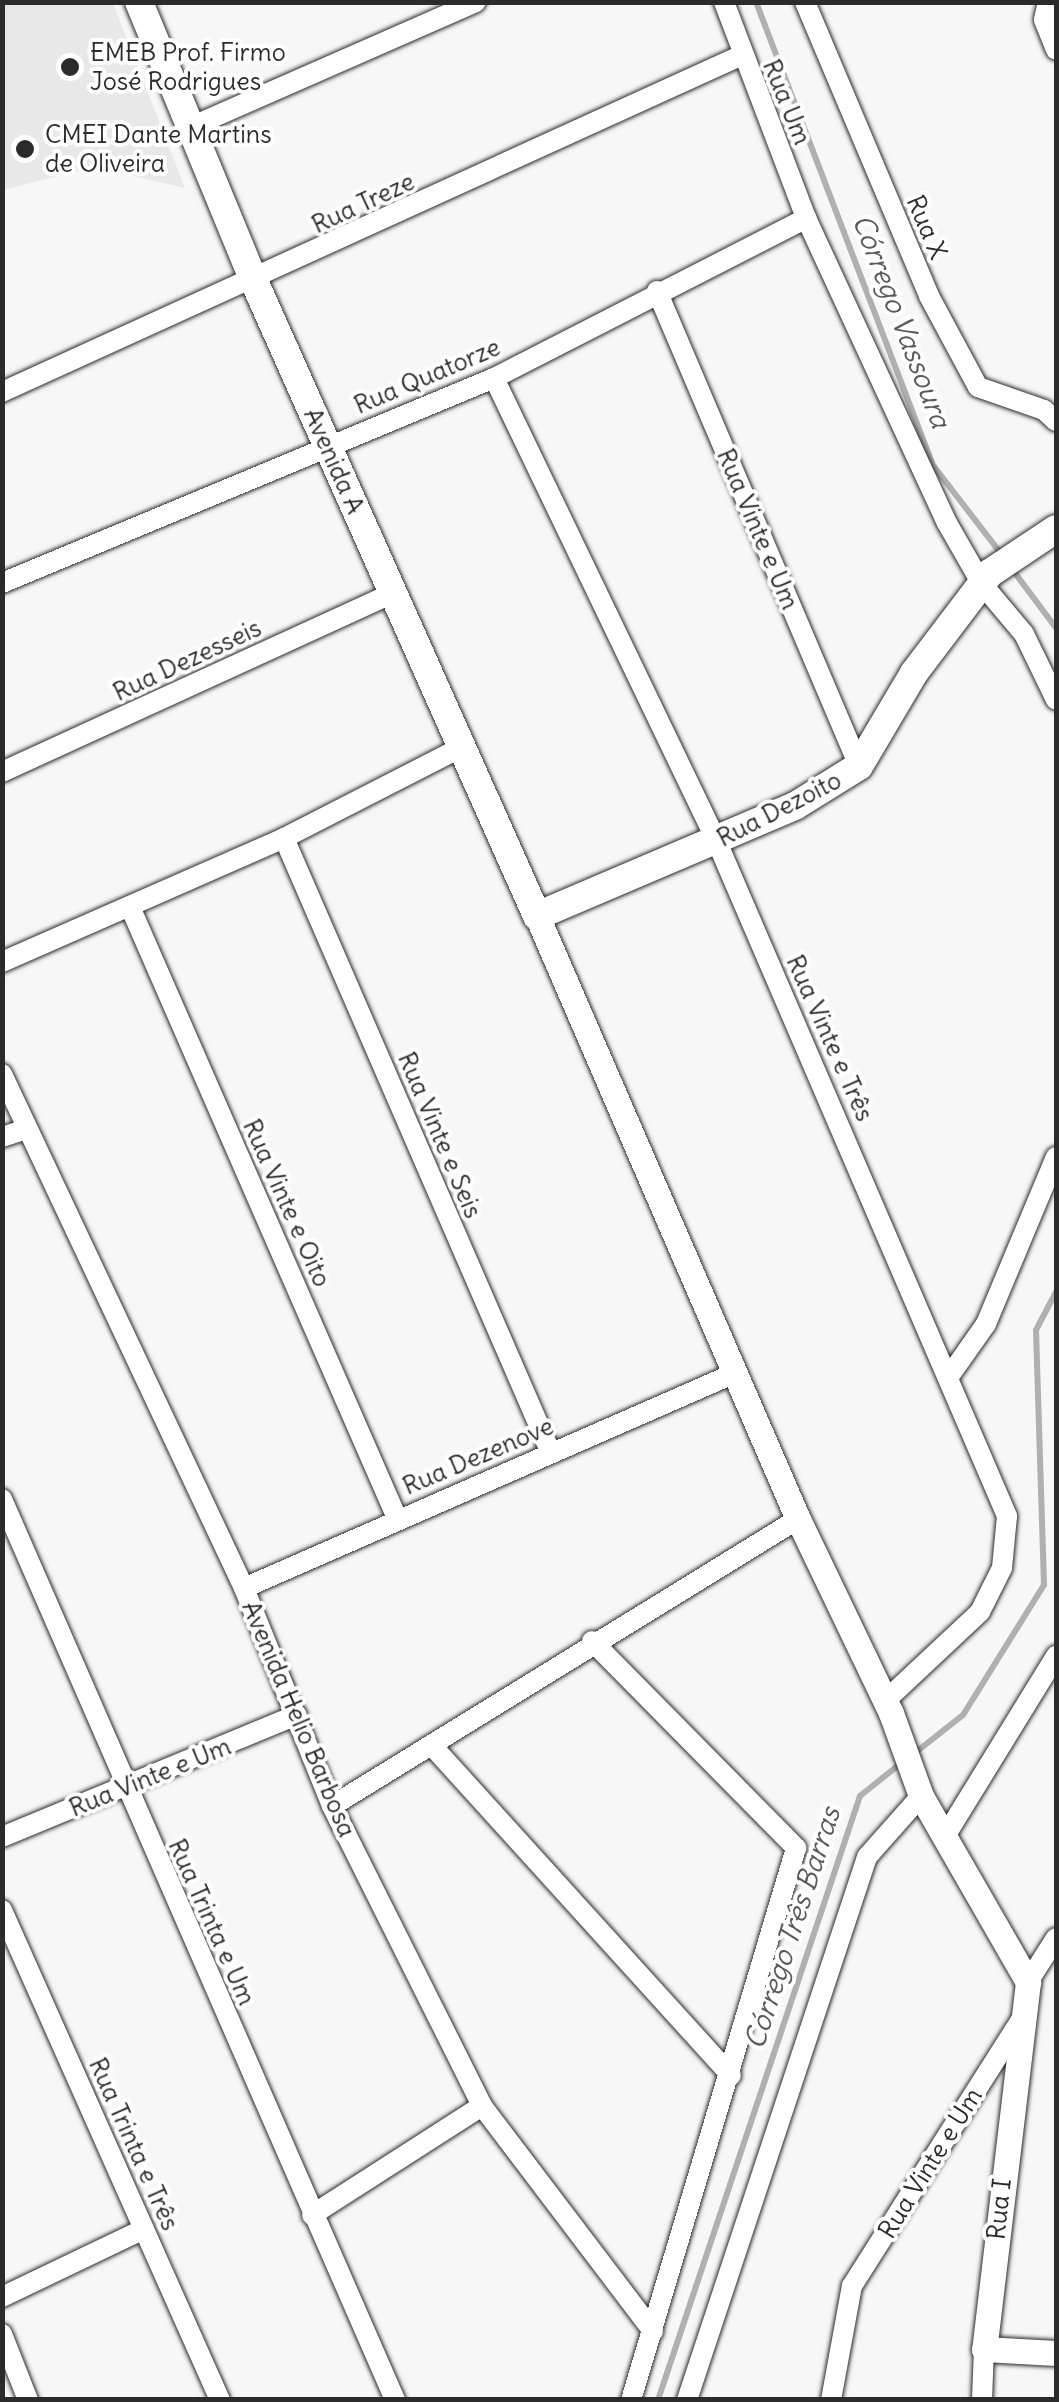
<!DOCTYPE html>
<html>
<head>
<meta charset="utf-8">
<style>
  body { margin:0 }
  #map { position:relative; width:1059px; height:2402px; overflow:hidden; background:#f7f7f7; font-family:Delius,sans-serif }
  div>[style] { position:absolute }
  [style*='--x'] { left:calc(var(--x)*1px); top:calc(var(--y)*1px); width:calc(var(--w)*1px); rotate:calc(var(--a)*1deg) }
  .built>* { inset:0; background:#e8e8e8 }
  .stream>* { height:6px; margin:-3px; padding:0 3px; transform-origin:3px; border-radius:3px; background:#b0b0b0 }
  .roads { filter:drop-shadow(0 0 2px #2b2b2b) drop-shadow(0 0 2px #2b2b2b) }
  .minor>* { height:20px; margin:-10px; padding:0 10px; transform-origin:10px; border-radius:10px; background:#fff }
  .tertiary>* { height:25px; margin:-12.5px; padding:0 12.5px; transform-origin:12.5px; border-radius:12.5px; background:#fff }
  .secondary>* { height:28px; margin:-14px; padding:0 14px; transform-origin:14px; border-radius:14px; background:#fff }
  .dots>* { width:28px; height:28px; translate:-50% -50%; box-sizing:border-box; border:5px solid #fff; border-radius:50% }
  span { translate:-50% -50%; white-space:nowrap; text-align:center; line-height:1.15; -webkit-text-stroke:8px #fff; paint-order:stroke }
  .poi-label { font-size:25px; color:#2b2b2b }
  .left { translate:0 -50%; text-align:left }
  .street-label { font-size:25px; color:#2b2b2b }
  .water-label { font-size:28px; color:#5a5a5a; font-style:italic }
  .frame { position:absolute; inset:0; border:5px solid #2b2b2b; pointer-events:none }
</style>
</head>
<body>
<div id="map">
  <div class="built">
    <i style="clip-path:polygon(2px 3px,113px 3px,185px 188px,94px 167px,3px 190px)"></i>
  </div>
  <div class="stream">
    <i style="--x:756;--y:2;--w:494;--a:69.1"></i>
    <i style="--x:932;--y:464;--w:115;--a:52.4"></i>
    <i style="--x:1012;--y:569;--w:74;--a:53.3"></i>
    <i style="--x:911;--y:1756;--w:66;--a:-38.3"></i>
    <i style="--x:963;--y:1715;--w:153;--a:-58.1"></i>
    <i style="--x:1044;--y:1585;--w:255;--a:-91.8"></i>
    <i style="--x:1036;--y:1330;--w:43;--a:-62.2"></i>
    <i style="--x:658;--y:2400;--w:637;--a:-71.51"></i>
    <i style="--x:860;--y:1796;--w:53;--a:-38.8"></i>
  </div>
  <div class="roads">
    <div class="minor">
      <i style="--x:724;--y:2;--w:231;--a:69.2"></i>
      <i style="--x:806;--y:218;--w:336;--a:65.2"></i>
      <i style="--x:947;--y:523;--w:70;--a:60.2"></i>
      <i style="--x:982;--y:584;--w:65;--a:50"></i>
      <i style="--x:1024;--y:634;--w:73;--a:64.1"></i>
      <i style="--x:805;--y:2;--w:319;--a:67.1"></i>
      <i style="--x:929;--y:296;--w:103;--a:61.7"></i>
      <i style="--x:978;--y:387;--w:70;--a:19.2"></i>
      <i style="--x:1044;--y:410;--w:16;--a:43"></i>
      <i style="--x:1048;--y:2;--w:18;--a:103"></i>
      <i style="--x:1044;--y:20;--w:32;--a:68"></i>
      <i style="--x:191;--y:127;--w:311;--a:-23.7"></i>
      <i style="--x:657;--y:291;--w:516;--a:66.96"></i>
      <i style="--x:494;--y:378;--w:515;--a:64.33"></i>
      <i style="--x:717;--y:842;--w:734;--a:66.72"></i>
      <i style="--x:1007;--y:1516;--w:52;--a:95.5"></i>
      <i style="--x:1002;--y:1568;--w:49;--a:116.6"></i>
      <i style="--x:980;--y:1612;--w:130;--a:136.9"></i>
      <i style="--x:2;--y:392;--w:813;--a:-24.48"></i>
      <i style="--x:2;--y:583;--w:533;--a:-22.62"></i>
      <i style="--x:494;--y:378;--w:351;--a:-27.1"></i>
      <i style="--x:2;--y:772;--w:430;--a:-24.6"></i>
      <i style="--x:284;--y:838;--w:668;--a:66.54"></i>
      <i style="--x:131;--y:909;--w:665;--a:66.41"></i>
      <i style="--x:2;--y:962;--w:308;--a:-23.7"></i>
      <i style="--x:284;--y:838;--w:200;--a:-27.1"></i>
      <i style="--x:2;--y:1074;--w:568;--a:64.79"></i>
      <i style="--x:244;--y:1588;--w:235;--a:68"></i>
      <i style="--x:332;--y:1806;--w:335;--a:63.4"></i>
      <i style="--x:482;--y:2106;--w:283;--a:52.8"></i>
      <i style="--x:2;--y:1137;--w:25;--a:-18"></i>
      <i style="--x:950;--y:1375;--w:62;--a:-54.8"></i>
      <i style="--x:986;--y:1324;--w:181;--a:-67.3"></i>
      <i style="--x:2;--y:1499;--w:983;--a:66.43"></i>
      <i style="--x:244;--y:1588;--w:534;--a:-23.64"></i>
      <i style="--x:592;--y:1641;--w:291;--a:45.4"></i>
      <i style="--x:796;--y:1848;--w:576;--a:106.64"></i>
      <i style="--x:434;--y:1748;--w:442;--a:47.8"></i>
      <i style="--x:332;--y:1806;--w:547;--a:-31.63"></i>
      <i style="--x:2;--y:1837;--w:319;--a:-22.5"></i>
      <i style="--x:944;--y:1838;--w:214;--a:-58.4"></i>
      <i style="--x:2;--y:1910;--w:536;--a:66.02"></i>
      <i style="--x:1028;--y:1982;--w:52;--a:-57.5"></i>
      <i style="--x:312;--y:2215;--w:202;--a:-32.7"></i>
      <i style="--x:2;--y:2297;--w:157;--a:-25.6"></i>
      <i style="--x:2;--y:2334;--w:71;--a:68.5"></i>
      <i style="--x:687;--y:2400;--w:572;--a:-71.66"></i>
      <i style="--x:867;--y:1857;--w:81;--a:-48.5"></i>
      <i style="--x:831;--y:2400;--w:116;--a:-79.6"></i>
      <i style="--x:852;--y:2286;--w:315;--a:-57.6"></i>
      <i style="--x:982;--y:2400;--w:51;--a:-87.8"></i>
    </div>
    <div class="tertiary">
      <i style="--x:537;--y:916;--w:657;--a:66.6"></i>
      <i style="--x:798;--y:1519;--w:215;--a:64.4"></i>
      <i style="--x:891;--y:1713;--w:88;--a:70.1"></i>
      <i style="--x:921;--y:1796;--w:215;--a:60.1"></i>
      <i style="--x:1028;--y:1982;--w:370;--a:96.8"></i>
      <i style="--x:984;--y:2349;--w:72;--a:3.2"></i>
    </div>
    <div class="secondary">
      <i style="--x:139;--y:2;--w:302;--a:67.6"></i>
      <i style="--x:254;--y:281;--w:695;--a:65.98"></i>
      <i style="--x:537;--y:916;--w:280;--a:-23.1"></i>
      <i style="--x:795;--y:806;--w:75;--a:-32"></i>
      <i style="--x:859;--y:766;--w:108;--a:-59.4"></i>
      <i style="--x:914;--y:673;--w:126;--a:-52.8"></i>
      <i style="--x:990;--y:573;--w:79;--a:-33.7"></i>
    </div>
  </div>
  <div class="dots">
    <i style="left:70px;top:67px;background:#2b2b2b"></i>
    <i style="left:25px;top:149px;background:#2b2b2b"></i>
  </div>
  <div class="poi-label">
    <span class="left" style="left:90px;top:67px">EMEB Prof. Firmo<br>José Rodrigues</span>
    <span class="left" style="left:45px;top:149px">CMEI Dante Martins<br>de Oliveira</span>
  </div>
  <div class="street-label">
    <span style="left:787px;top:102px;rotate:68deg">Rua Um</span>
    <span style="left:363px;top:203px;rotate:-25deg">Rua Treze</span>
    <span style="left:927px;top:227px;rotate:67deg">Rua X</span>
    <span style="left:427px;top:376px;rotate:-23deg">Rua Quatorze</span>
    <span style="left:334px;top:461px;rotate:66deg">Avenida A</span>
    <span style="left:758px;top:529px;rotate:67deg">Rua Vinte e Um</span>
    <span style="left:187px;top:660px;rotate:-25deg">Rua Dezesseis</span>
    <span style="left:779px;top:809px;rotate:-27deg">Rua Dezoito</span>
    <span style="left:830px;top:1038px;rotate:66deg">Rua Vinte e Três</span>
    <span style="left:440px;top:1135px;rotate:67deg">Rua Vinte e Seis</span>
    <span style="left:287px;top:1203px;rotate:66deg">Rua Vinte e Oito</span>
    <span style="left:478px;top:1456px;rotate:-23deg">Rua Dezenove</span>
    <span style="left:299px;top:1719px;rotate:67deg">Avenida Helio Barbosa</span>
    <span style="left:150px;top:1777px;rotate:-22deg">Rua Vinte e Um</span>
    <span style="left:212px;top:1922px;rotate:66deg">Rua Trinta e Um</span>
    <span style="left:134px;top:2144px;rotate:66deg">Rua Trinta e Três</span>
    <span style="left:930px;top:2163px;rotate:-58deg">Rua Vinte e Um</span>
    <span style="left:999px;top:2209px;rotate:-84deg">Rua I</span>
  </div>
  <div class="water-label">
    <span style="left:902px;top:321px;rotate:69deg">Córrego Vassoura</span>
    <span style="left:792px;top:1928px;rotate:-72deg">Córrego Três Barras</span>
  </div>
  <div class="frame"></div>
</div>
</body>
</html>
